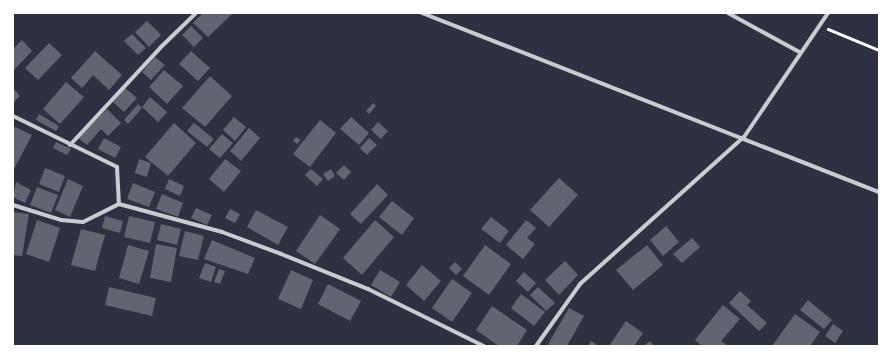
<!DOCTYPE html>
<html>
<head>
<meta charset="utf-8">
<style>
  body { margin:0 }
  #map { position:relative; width:892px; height:359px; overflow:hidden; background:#2d3142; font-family:Spectral,serif }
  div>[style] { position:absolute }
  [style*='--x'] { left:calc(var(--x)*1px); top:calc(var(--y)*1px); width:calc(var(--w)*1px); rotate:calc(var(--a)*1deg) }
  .building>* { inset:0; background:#626471 }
  .path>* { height:2.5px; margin:-1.25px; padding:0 1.25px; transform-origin:1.25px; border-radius:1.25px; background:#fff }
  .minor>* { height:4px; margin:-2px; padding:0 2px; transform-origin:2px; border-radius:2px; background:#caccd0 }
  span { translate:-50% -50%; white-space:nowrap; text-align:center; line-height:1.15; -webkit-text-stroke:4px #fff; paint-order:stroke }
  .frame { position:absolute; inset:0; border:14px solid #fff; pointer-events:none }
</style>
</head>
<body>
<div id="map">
  <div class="building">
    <i style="clip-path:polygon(203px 13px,231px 13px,232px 14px,208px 37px,193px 23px)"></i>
    <i style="clip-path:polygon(147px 21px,161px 35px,149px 47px,135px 32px)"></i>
    <i style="clip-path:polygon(191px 26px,203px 38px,194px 47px,182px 35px)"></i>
    <i style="clip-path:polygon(132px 34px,146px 48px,138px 55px,124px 41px)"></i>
    <i style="clip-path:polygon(22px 40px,32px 51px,13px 71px,13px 49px)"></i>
    <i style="clip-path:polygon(49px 43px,62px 55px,38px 80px,25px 68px)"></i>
    <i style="clip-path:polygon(95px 51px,122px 75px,109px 90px,93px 75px,82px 88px,71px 78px)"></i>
    <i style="clip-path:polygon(191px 51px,210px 68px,198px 81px,179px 64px)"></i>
    <i style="clip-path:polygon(155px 57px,165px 65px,151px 80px,142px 72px)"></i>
    <i style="clip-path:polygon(164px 70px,183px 86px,167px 104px,149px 87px)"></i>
    <i style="clip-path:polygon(210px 76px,232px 96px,205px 127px,182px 108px)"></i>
    <i style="clip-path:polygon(66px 82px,84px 97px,60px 124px,43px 109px)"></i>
    <i style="clip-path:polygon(13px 88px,20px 96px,13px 103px)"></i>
    <i style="clip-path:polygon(125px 88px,137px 98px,124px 112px,113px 102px)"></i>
    <i style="clip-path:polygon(150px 97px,167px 112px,158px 122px,142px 107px)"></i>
    <i style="clip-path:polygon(373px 103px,376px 106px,369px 114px,366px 111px)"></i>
    <i style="clip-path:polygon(138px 104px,142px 108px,128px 124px,124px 120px)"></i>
    <i style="clip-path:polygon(107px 109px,121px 123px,108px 136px,101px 129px,87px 145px,78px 138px)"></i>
    <i style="clip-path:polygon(39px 114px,59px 126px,56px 131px,36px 120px)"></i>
    <i style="clip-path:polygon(234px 117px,246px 127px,235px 141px,223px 130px)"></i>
    <i style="clip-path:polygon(351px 117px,369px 133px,359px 145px,340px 129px)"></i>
    <i style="clip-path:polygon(320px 120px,336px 133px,310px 167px,293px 154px)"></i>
    <i style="clip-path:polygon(378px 122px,388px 131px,381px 139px,371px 130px)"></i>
    <i style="clip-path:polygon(174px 123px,196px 143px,168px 176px,145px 157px)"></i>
    <i style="clip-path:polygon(194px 123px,214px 139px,207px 147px,187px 131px)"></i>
    <i style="clip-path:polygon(13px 126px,32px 135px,13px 171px)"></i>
    <i style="clip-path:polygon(249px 128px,260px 138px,241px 161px,230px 151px)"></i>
    <i style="clip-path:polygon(222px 134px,233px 143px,220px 158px,209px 149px)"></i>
    <i style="clip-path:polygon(296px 137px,301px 140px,297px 144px,293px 141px)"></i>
    <i style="clip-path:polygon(104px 138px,121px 147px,115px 158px,98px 149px)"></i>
    <i style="clip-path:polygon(369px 138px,377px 145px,367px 155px,360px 148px)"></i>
    <i style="clip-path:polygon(56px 142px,71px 149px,67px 155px,53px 148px)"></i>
    <i style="clip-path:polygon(139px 159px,151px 163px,147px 177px,135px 173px)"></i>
    <i style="clip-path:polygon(225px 159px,241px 171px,224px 192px,209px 179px)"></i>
    <i style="clip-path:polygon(344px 165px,351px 172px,344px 180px,336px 173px)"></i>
    <i style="clip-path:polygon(45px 168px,65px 176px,59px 192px,39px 184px)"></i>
    <i style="clip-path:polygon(311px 169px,323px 179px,317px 186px,305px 175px)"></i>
    <i style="clip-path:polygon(331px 169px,335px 176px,328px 181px,323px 174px)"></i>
    <i style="clip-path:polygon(559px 178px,578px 195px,549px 227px,530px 210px)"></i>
    <i style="clip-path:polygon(68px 179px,83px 186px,70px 217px,55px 210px)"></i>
    <i style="clip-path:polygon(169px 179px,184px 186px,180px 196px,165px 189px)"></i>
    <i style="clip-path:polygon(16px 182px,31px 190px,25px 203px,13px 197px)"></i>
    <i style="clip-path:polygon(133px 183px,155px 192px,149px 207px,127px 199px)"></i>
    <i style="clip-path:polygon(377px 184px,388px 195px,361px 224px,350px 214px)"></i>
    <i style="clip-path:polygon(37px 187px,58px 195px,51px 213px,30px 205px)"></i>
    <i style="clip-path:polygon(162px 194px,183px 203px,178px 217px,156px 209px)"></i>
    <i style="clip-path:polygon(392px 201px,414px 218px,402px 235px,379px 217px)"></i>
    <i style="clip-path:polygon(196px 208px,212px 215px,207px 225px,191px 218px)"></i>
    <i style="clip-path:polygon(230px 209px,240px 214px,235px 223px,225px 218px)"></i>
    <i style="clip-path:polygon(256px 210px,288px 227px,278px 245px,247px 227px)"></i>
    <i style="clip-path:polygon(13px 212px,29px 214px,22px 256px,13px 255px)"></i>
    <i style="clip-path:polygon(320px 215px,340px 229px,315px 264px,296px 251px)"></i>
    <i style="clip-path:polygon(105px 216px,123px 221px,120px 233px,102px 228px)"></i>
    <i style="clip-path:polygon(129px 216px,155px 222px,150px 243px,124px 237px)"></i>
    <i style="clip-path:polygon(491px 217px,509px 231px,500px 243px,481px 229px)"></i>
    <i style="clip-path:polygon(37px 220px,60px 228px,49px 262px,26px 254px)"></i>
    <i style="clip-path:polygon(375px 220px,394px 237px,362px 275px,343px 258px)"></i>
    <i style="clip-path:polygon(526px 220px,536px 228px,527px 238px,535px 244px,523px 259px,506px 245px)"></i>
    <i style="clip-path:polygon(161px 224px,181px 229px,177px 245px,157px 240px)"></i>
    <i style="clip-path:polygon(666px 226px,679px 242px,663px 256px,650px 240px)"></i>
    <i style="clip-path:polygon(81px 229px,105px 235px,95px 271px,71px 265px)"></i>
    <i style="clip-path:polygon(185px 231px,204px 236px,198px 260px,179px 256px)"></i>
    <i style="clip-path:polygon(692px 238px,700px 247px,682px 263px,673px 254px)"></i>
    <i style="clip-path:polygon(212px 240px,255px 258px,248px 274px,204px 259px)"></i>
    <i style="clip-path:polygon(156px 244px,177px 248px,171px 282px,150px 278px)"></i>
    <i style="clip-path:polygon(128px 245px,149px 251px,139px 284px,119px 278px)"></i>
    <i style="clip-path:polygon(485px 245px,511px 264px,489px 295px,463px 276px)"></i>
    <i style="clip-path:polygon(647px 245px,663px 265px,633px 290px,616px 270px)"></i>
    <i style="clip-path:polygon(565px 261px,578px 275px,559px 295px,545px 280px)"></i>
    <i style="clip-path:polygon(455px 262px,462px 269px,456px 275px,449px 268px)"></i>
    <i style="clip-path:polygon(205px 263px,216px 267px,211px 282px,199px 278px)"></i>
    <i style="clip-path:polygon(422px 265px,441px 281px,424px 301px,406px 285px)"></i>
    <i style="clip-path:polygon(219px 269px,225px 271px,220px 284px,214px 282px)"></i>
    <i style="clip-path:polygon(291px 270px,313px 280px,301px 309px,278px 299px)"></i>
    <i style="clip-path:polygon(380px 270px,400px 282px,391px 297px,371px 285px)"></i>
    <i style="clip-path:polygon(524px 272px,536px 283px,528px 292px,516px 281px)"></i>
    <i style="clip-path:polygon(452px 279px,472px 293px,452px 322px,432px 308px)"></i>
    <i style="clip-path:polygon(328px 284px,361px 301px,350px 321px,318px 304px)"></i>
    <i style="clip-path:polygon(109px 287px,156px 298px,152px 316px,105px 305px)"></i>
    <i style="clip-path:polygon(538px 287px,555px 303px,546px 311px,530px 295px)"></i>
    <i style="clip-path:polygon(740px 291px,751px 301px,747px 305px,767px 323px,759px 331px,729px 303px)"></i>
    <i style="clip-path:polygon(521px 294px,545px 312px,534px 326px,511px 308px)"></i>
    <i style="clip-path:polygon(808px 300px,832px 320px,824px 329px,800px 310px)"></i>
    <i style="clip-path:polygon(723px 305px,740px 319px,721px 341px,728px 346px,702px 346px,695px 340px)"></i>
    <i style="clip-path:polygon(492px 306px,527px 330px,517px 346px,499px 346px,476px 330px)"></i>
    <i style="clip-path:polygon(569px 308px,584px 316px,567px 346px,550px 346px,548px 344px)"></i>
    <i style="clip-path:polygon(795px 314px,820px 332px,810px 346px,772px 346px)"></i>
    <i style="clip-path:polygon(626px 321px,643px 333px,634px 346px,609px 346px)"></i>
    <i style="clip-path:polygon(833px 324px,843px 331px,835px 343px,825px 336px)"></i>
    <i style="clip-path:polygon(591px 341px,599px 346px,588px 346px)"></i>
    <i style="clip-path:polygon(650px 341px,654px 346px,644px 346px)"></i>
  </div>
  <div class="path">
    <i style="--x:828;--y:29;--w:55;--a:22.4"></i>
  </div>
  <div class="minor">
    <i style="--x:422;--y:13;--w:491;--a:21.4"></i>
    <i style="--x:728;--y:13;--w:83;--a:28.7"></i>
    <i style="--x:13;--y:116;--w:116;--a:26.1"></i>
    <i style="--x:117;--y:167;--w:37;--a:87"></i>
    <i style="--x:119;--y:204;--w:107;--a:15.2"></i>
    <i style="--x:222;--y:232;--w:63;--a:20.4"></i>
    <i style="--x:281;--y:254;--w:94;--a:21.9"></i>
    <i style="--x:368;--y:289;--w:129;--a:26.2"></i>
    <i style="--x:70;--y:145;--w:132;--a:-47.1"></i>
    <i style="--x:160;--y:48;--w:50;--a:-44.2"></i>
    <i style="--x:13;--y:205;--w:50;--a:17.4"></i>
    <i style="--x:61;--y:220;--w:22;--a:5"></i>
    <i style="--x:83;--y:222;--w:40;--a:-26.6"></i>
    <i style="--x:536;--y:346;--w:76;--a:-54.6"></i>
    <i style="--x:580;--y:284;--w:220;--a:-41.9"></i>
    <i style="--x:744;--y:137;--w:150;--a:-55.9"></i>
  </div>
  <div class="frame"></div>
</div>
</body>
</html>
